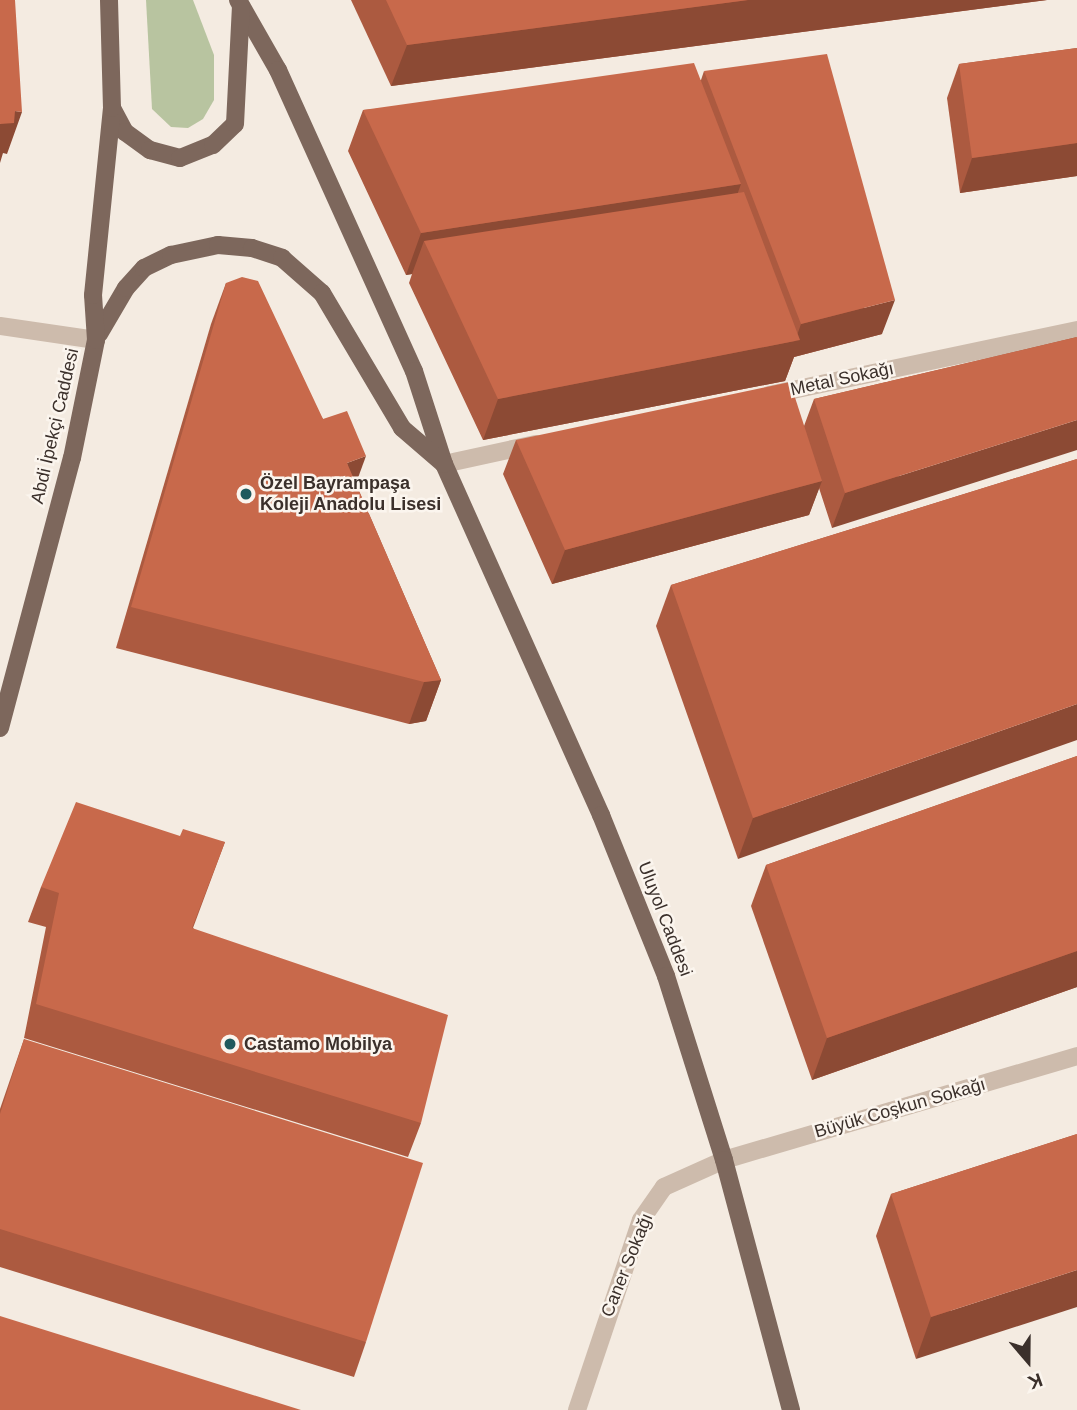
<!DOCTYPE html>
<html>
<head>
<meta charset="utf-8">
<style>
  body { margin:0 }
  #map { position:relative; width:1077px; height:1410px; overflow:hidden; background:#f4ebe1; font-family:Arial,sans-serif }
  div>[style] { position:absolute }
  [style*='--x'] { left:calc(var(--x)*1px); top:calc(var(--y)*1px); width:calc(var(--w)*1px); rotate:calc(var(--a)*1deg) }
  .green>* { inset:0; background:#b8c4a0 }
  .minor>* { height:18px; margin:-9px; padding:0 9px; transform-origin:9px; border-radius:9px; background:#cdbbac }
  .tertiary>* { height:18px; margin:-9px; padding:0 9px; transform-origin:9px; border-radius:9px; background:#cdbbac }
  .primary>* { height:18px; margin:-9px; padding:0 9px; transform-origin:9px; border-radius:9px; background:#7d675c }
  .wall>* { inset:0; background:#ac5a40 }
  .shaded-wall>* { inset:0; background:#8c4a34 }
  .building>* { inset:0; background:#c8694b }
  .dots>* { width:19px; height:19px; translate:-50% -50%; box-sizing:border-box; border:4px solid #fbf5ee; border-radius:50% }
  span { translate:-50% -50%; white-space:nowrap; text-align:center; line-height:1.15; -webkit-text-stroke:5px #fbf5ee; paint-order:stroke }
  .street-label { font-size:18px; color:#3b302b }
  .poi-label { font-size:18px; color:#3b302b; font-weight:700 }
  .left { translate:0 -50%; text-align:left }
  .north { position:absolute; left:993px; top:1326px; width:70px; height:70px; -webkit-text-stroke:5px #fbf5ee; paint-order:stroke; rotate:160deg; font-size:19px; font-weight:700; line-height:28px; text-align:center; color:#3b302b }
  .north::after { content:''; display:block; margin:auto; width:24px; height:32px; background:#3b302b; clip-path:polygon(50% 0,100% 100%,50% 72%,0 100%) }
</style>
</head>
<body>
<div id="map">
  <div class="green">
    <i style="clip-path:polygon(146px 0,193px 0,214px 55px,214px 100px,203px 119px,188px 128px,171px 127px,152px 109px)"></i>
  </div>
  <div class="minor">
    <i style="--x:0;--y:326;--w:97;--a:8.3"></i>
    <i style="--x:769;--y:395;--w:315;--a:-11.9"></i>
    <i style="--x:444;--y:464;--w:94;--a:-12.3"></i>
    <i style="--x:577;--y:1410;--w:200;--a:-71.4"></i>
    <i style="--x:641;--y:1220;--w:40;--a:-55.1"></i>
    <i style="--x:664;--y:1187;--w:66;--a:-24.2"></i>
  </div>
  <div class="tertiary">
    <i style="--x:724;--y:1160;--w:368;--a:-16.4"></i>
  </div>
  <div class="primary">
    <i style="--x:238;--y:0;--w:81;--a:60.3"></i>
    <i style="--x:278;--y:70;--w:330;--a:65.7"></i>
    <i style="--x:414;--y:371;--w:98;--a:72.1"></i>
    <i style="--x:444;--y:464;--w:385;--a:65.9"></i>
    <i style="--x:601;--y:815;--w:174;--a:68"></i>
    <i style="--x:666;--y:976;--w:193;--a:72.5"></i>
    <i style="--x:724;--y:1160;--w:259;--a:75"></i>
    <i style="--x:112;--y:108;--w:27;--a:62"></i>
    <i style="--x:125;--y:132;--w:31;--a:36"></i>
    <i style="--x:150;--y:150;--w:31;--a:15"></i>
    <i style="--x:180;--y:158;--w:35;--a:-22"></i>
    <i style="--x:213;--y:145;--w:30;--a:-44"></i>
    <i style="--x:235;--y:124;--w:118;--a:-87.1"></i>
    <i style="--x:99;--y:334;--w:53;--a:-59.6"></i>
    <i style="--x:126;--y:288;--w:27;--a:-48"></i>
    <i style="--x:144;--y:268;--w:30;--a:-26"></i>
    <i style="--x:171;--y:255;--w:48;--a:-12"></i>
    <i style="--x:218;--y:245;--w:34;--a:5"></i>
    <i style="--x:252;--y:248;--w:32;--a:18"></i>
    <i style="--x:282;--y:258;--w:53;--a:41.2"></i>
    <i style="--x:322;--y:293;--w:157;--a:59.3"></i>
    <i style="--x:402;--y:428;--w:55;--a:40.6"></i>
    <i style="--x:0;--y:728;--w:279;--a:-75.1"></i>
    <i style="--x:72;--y:458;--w:120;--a:-78.5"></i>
    <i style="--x:96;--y:340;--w:45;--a:-93.8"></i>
    <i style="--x:93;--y:295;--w:188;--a:-84.2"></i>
    <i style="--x:112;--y:108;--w:108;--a:-91.6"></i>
  </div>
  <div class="wall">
    <i style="clip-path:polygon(351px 0,1047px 0,391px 86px)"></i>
    <i style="clip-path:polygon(1077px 48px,1077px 176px,960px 193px,947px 98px,959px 64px)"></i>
    <i style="clip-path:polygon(704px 71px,882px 334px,794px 357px,785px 381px,483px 440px,409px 283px,412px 274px,406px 275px,348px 151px,363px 110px,701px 80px)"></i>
    <i style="clip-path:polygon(226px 283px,323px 419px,356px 484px,441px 680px,426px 721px,409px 724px,116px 648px,211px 324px)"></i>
    <i style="clip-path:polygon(1077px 337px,832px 528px,819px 488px,809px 515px,552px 584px,503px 474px,516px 440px,804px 426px,814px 399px)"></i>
    <i style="clip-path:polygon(1077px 459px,738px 859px,656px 626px,671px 585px)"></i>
    <i style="clip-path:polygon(1077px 756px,1077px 987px,812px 1080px,751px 906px,766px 865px)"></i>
    <i style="clip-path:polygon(180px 836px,225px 842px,193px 928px,421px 1123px,408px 1157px,24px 1038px,46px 927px,28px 922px,41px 887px)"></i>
    <i style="clip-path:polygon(24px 1039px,366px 1342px,354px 1377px,0 1267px,0 1109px)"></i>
    <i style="clip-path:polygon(1077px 1134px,916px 1359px,876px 1236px,891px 1194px)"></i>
  </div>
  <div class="shaded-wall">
    <i style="clip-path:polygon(748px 0,1047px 0,391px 86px,407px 45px)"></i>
    <i style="clip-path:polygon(15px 111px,22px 112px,7px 154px,3px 153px,0 163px,0 124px)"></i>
    <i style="clip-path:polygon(1077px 143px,1077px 176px,960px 193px,972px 158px)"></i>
    <i style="clip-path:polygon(741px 184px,726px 226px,424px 241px,412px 274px,406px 275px,421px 233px)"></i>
    <i style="clip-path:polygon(895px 300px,882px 334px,794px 357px,785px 381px,483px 440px,498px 399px,795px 341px,801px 324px)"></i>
    <i style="clip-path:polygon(1077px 420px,1077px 450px,832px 528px,845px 493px)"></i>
    <i style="clip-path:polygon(366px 456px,351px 497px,347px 463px)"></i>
    <i style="clip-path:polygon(822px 481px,809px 515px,552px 584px,565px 550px)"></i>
    <i style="clip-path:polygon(441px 680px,426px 721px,409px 724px,424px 682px)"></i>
    <i style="clip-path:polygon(1077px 704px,1077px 740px,738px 859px,753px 818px)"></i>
    <i style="clip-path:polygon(1077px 951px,1077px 987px,812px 1080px,827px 1038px)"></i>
    <i style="clip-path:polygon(1077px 1270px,1077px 1307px,916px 1359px,931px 1317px)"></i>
  </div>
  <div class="building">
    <i style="clip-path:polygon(0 0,15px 0,22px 112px,15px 111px,14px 123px,0 124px)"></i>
    <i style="clip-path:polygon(386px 0,748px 0,407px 45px)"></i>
    <i style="clip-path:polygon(1077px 48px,1077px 143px,972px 158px,959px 64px)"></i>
    <i style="clip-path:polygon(827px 54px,895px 300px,801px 324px,704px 71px)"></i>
    <i style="clip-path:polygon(694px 63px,741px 184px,421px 233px,363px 110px)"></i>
    <i style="clip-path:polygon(744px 192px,800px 340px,498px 399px,424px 241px)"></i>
    <i style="clip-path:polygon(242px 277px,258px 281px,323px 419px,347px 411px,366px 456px,347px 463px,441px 680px,424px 682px,131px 607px,226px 283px)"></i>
    <i style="clip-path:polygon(1077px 337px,1077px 420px,845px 493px,814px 399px)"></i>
    <i style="clip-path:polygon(790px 382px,822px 481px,565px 550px,516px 440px)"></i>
    <i style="clip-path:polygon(1077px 459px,1077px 704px,753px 818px,671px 585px)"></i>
    <i style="clip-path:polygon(1077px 756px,1077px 951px,827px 1038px,766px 865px)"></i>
    <i style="clip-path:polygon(76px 802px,180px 836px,183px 829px,225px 842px,192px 928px,448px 1015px,421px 1123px,36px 1004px,59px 893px,41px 887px)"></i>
    <i style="clip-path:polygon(24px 1039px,423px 1163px,366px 1342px,0 1229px,0 1114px)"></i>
    <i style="clip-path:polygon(1077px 1134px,1077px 1270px,931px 1317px,891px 1194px)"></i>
    <i style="clip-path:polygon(0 1316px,301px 1410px,0 1410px)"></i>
  </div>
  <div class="dots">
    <i style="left:246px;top:494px;background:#1f5a5e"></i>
    <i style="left:230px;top:1044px;background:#1f5a5e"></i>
  </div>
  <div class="street-label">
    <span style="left:842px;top:379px;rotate:-12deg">Metal Sokağı</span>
    <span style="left:55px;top:426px;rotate:-77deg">Abdi İpekçi Caddesi</span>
    <span style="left:665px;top:919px;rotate:69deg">Uluyol Caddesi</span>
    <span style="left:900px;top:1108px;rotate:-16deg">Büyük Coşkun Sokağı</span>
    <span style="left:627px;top:1265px;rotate:-68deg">Caner Sokağı</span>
  </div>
  <div class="poi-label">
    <span class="left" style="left:260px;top:494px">Özel Bayrampaşa<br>Koleji Anadolu Lisesi</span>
    <span class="left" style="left:244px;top:1044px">Castamo Mobilya</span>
  </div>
  <div class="north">K</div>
</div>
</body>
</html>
